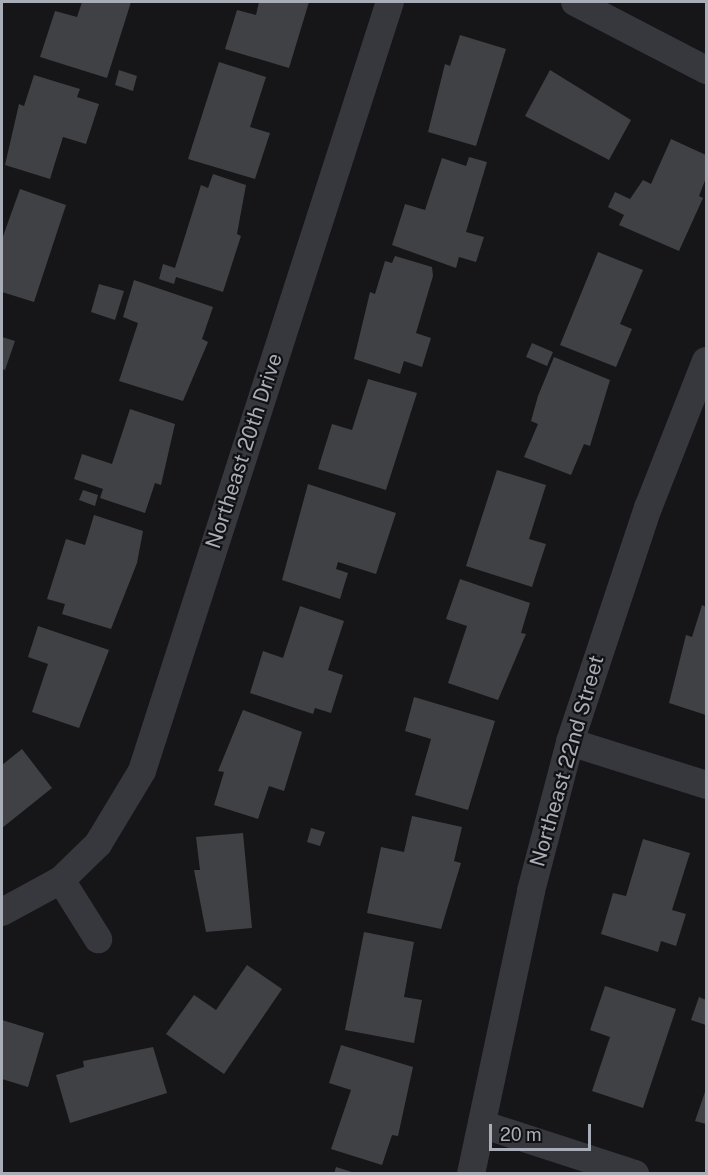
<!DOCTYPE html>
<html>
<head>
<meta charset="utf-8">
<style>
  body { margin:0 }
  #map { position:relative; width:708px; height:1175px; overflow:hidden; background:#161618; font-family:"Public Sans",sans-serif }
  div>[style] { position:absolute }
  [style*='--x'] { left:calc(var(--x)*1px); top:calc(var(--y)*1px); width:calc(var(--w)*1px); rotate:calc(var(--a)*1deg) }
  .building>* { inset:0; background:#404145 }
  .minor>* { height:28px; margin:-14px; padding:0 14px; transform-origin:14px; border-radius:14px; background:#37383d }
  span { translate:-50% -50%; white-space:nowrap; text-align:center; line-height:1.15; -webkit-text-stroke:4.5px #111113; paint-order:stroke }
  .street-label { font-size:21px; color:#a8adb8 }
  .frame { position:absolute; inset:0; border:3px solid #a8adb8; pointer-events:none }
  .scale { position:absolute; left:489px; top:1124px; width:102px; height:27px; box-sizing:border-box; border:3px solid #a8adb8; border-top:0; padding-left:8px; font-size:18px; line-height:21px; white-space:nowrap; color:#a8adb8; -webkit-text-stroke:4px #111113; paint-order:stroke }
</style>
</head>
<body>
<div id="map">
  <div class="building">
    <i style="clip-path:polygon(82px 2px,131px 2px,107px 78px,40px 57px,55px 11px,77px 17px)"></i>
    <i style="clip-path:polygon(259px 2px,309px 2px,289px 68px,225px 49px,237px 10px,256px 15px)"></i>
    <i style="clip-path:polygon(460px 35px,506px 49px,476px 146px,428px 132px,445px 64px,450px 66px)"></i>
    <i style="clip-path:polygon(219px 62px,266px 77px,250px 127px,270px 133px,255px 179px,188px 159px)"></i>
    <i style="clip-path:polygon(119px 70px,137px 76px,133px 91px,115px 85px)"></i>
    <i style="clip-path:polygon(550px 70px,631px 120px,609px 160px,525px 116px)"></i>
    <i style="clip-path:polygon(34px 75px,80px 89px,77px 97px,99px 104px,86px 144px,63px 137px,50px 179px,5px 165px,19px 104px,24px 106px)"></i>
    <i style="clip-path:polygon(671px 139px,706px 155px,706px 178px,699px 196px,703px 198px,679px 251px,619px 225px,624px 215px,608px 207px,615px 192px,630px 199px,643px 180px,651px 184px)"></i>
    <i style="clip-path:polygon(469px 157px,487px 162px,466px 232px,484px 237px,476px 262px,459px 257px,456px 268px,392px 245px,405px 204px,425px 210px,442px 158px,466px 166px)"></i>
    <i style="clip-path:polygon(213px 174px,246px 185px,237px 234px,241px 236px,223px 292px,176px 277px,174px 284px,159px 279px,163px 264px,175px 268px,201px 185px,208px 188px)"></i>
    <i style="clip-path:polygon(20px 189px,66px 205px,34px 302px,2px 292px,2px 239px)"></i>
    <i style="clip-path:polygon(598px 252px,643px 270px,620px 324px,632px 329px,616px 367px,560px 345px)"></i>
    <i style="clip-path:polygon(395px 256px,432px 267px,433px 276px,416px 333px,431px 338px,422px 367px,404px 361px,400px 374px,354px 359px,370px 292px,375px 294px,385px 261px,392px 263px)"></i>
    <i style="clip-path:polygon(134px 280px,213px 307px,202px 339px,208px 342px,183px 401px,119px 381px,138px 323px,123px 317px)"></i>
    <i style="clip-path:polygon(99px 284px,124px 291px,115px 320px,91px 312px)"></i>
    <i style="clip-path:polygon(2px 337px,15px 341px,5px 370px,2px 369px)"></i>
    <i style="clip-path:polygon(532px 343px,553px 352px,547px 366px,526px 357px)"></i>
    <i style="clip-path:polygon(554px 357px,610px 380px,590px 446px,584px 444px,571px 475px,524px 457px,538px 424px,531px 421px,538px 396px)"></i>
    <i style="clip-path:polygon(368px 379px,417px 393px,386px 490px,318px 469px,332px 424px,352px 430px)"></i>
    <i style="clip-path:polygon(130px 409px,175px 424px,161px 485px,155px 483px,145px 513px,100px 498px,103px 489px,74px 479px,82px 454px,112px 464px)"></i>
    <i style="clip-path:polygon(497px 470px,546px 485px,529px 539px,546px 544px,532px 587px,466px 566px)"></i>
    <i style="clip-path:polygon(308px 484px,396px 513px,376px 574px,338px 562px,336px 569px,348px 573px,340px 599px,282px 580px)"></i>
    <i style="clip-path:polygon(83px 490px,98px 495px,95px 506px,79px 500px)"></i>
    <i style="clip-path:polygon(94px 515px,143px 531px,137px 563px,111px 629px,62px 614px,65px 604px,47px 599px,66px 539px,85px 545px)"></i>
    <i style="clip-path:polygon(460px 579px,530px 603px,521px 633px,526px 634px,498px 700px,448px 683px,467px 626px,446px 619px)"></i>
    <i style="clip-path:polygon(702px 605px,706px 607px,706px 715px,669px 703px,686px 635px,692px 637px)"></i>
    <i style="clip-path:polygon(300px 606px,344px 621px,328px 670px,343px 675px,331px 713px,315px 708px,313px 714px,250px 693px,263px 651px,283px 658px)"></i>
    <i style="clip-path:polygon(38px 626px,109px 650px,79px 728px,32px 712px,48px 664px,28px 657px)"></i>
    <i style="clip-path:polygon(414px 697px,495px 721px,468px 810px,415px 795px,431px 739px,405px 731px)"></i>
    <i style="clip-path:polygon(243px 710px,302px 732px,284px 791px,269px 786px,258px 819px,214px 805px,224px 772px,218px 771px)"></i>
    <i style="clip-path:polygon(22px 749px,52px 788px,2px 828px,2px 765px)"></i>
    <i style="clip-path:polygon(412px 816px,462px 827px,454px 861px,461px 863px,441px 929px,367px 913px,381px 847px,404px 852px)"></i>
    <i style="clip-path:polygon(311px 828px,325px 832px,320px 846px,307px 842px)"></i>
    <i style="clip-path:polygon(243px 833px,252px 928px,206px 932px,194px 870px,200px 870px,196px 837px)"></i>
    <i style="clip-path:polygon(643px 839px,690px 853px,672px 910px,686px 914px,676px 946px,661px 941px,658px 952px,601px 934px,613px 893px,626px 896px)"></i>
    <i style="clip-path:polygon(364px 932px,414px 942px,404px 997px,422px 1000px,414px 1043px,345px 1030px)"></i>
    <i style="clip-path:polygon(247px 965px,282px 989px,224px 1074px,166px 1034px,194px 995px,216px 1010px)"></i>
    <i style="clip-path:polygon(605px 986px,676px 1009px,643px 1108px,592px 1091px,610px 1037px,590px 1030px)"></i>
    <i style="clip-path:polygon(699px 997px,706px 1000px,706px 1025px,691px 1020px)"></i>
    <i style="clip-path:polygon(2px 1020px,44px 1033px,28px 1087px,2px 1079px)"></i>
    <i style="clip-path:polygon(341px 1045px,413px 1067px,398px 1136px,392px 1135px,382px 1165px,331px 1149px,351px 1090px,329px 1083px)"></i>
    <i style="clip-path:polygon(153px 1047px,167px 1093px,70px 1123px,56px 1075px,84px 1067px,83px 1061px)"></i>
    <i style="clip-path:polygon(706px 1089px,706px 1124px,695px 1121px)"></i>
    <i style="clip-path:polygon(336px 1167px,355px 1173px,355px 1174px,334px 1174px)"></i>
  </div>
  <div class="minor">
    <i style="--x:575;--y:2;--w:148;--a:27.4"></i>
    <i style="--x:570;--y:742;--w:143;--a:17.5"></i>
    <i style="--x:61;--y:880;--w:70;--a:57.9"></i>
    <i style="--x:2;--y:912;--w:67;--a:-28.5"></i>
    <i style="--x:61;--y:880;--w:52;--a:-44.2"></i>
    <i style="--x:98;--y:844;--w:85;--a:-58.9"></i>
    <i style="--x:142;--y:771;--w:808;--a:-72.13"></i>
    <i style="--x:484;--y:1125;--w:159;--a:18"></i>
    <i style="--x:471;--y:1174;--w:289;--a:-78"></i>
    <i style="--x:531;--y:891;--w:154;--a:-75.3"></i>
    <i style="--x:570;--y:742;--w:247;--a:-71.6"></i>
    <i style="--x:648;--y:508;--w:158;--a:-68.5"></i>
  </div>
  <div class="street-label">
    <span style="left:244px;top:451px;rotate:-72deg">Northeast 20th Drive</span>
    <span style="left:567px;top:761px;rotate:-74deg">Northeast 22nd Street</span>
  </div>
  <div class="frame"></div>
  <div class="scale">20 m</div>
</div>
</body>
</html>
